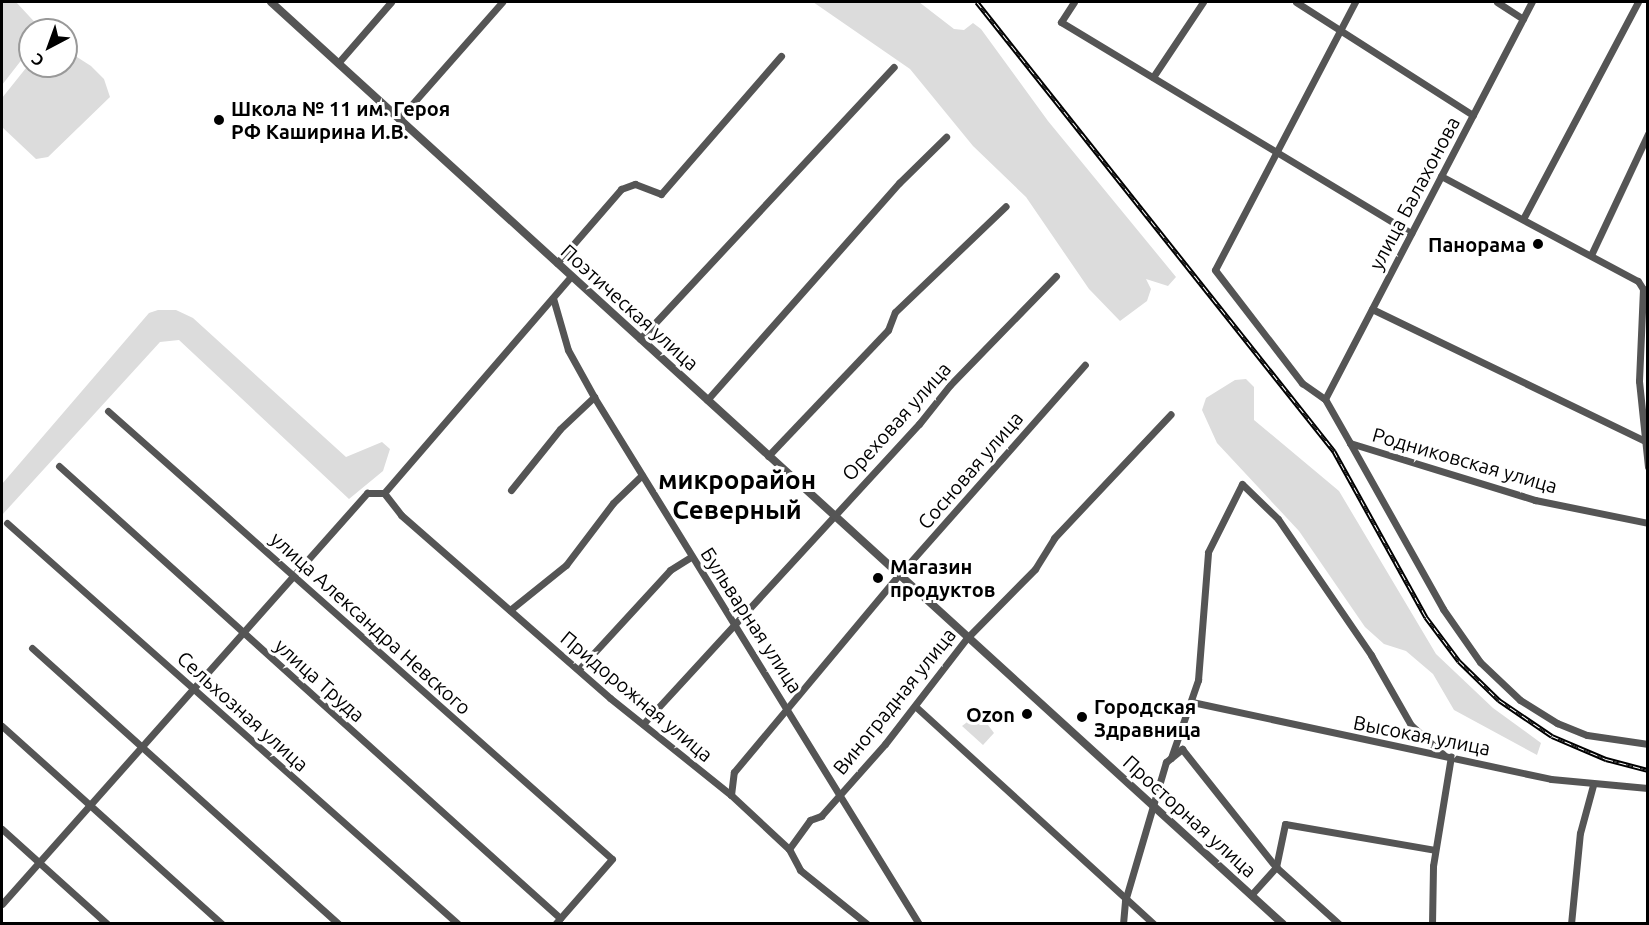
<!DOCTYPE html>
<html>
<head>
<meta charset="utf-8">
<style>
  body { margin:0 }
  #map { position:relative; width:1649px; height:925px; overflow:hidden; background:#fff; font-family:Ubuntu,sans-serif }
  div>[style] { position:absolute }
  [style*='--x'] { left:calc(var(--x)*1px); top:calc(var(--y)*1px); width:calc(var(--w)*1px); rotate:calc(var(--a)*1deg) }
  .green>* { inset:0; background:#dcdcdc }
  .minor>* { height:7px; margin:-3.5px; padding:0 3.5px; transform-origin:3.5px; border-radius:3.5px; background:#555 }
  .tertiary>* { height:8px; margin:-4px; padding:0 4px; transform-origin:4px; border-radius:4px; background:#555 }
  .rail>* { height:4.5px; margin-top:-2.25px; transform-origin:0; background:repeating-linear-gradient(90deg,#fff 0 7px,#000 0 14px); box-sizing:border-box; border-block:2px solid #000 }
  .dots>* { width:16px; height:16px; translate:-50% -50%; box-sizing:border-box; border:3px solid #fff; border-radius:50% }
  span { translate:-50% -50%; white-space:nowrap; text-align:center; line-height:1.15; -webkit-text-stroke:6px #fff; paint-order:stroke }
  .poi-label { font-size:20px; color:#000; font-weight:700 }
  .left { translate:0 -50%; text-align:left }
  .right { translate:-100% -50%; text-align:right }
  .street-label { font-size:20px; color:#000 }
  .district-label { font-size:26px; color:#000; font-weight:700 }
  .frame { position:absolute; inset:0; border:3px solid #000; pointer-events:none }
  .north { position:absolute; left:18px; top:18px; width:60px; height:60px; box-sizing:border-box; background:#fff; border:2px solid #999; border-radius:50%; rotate:221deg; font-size:16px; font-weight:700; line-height:24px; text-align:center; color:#000 }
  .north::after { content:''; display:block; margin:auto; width:21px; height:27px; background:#000; clip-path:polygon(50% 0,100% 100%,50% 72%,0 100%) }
</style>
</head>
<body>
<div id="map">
  <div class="green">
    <i style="clip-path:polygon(2px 2px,16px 2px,42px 30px,30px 30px,30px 49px,2px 85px)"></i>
    <i style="clip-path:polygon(813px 2px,919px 2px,954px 29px,964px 30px,973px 23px,981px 29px,1048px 121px,1176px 277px,1168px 286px,1146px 279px,1151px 289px,1147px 301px,1120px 321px,1089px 289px,1026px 197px,973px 146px,910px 69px)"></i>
    <i style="clip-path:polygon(66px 50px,91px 66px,104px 79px,110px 97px,48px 157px,36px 159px,2px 127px,2px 98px,30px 63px,66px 66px)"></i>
    <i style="clip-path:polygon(158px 310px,176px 310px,193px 318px,346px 457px,382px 442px,390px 449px,383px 471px,349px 499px,179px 340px,160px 342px,2px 515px,2px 484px,149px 313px)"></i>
    <i style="clip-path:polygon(1246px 379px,1254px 387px,1254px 420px,1339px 491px,1436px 654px,1493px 708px,1541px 743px,1537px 755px,1454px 710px,1433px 674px,1406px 651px,1384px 644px,1365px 627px,1299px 531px,1217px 443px,1202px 410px,1206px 398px,1235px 380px)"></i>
    <i style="clip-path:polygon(979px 713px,994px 733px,983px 745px,962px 726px)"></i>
  </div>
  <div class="minor">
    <i style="--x:1074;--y:2;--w:24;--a:123"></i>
    <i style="--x:1061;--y:22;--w:409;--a:31.1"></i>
    <i style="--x:1296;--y:2;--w:210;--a:32.6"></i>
    <i style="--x:1355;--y:2;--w:302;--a:117.6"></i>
    <i style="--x:1215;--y:270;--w:143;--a:52.4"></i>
    <i style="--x:1302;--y:383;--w:28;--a:35"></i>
    <i style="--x:1325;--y:399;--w:51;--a:60.4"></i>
    <i style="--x:1350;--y:443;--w:194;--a:17.1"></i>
    <i style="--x:1535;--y:500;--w:115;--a:11.5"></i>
    <i style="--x:1497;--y:2;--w:31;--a:33"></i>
    <i style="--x:338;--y:63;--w:81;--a:-49"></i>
    <i style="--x:1153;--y:77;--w:90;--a:-56.3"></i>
    <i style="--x:399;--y:119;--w:156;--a:-48.6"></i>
    <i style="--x:1441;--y:176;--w:223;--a:28.1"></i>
    <i style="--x:1638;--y:281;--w:9;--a:58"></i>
    <i style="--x:1643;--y:289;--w:92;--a:92.5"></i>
    <i style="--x:1639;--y:381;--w:86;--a:84"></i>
    <i style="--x:1523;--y:219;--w:246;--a:-62.1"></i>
    <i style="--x:1591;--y:255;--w:134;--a:-64.8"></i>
    <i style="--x:557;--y:263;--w:98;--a:-49.1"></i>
    <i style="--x:621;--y:189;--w:15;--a:-20"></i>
    <i style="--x:635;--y:184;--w:28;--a:21"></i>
    <i style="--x:661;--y:194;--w:183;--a:-49"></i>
    <i style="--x:553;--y:298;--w:54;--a:73.9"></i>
    <i style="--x:568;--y:350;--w:54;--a:61"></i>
    <i style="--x:594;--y:397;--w:619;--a:58.34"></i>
    <i style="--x:1372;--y:309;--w:303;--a:25.8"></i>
    <i style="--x:640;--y:339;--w:372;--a:-47"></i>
    <i style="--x:1325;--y:399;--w:448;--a:-62.5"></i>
    <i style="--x:707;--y:400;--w:290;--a:-48.5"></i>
    <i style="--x:899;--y:183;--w:66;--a:-44.4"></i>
    <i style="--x:108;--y:411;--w:674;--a:41.63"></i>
    <i style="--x:612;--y:859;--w:86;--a:131.2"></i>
    <i style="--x:1350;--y:443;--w:190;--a:60.7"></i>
    <i style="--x:1443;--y:609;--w:65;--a:55.1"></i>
    <i style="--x:1480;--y:662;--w:55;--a:43.5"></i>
    <i style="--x:1520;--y:700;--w:44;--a:31.9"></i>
    <i style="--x:1557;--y:723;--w:32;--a:22"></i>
    <i style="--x:1587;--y:735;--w:62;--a:8.4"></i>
    <i style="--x:768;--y:456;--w:174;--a:-46.4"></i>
    <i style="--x:888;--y:330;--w:19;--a:-69"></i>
    <i style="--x:895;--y:312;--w:153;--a:-43.7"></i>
    <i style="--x:59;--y:466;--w:675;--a:42.06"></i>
    <i style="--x:511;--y:490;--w:78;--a:-51.2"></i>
    <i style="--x:560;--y:429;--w:47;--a:-43.3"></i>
    <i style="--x:384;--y:493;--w:28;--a:52"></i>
    <i style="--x:401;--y:515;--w:278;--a:41.2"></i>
    <i style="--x:610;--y:698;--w:155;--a:38.7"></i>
    <i style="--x:731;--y:795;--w:79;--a:43"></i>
    <i style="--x:789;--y:849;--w:24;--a:62"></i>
    <i style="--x:800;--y:870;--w:86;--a:38.9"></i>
    <i style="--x:384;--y:493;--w:286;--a:-49.2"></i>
    <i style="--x:7;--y:523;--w:603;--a:41.64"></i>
    <i style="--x:510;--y:610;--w:72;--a:-38.8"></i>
    <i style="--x:566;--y:565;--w:78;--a:-52.8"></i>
    <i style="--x:613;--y:503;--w:40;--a:-44"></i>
    <i style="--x:32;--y:648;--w:412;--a:42"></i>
    <i style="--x:580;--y:668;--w:133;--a:-47.4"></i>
    <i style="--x:670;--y:570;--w:25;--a:-32"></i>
    <i style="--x:1192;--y:702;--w:367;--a:12.1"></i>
    <i style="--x:1551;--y:779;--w:97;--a:5.3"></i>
    <i style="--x:915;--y:706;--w:323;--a:42.4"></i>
    <i style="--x:643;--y:724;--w:408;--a:-47.4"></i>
    <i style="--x:919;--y:424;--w:50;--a:-51.5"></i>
    <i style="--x:950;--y:385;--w:152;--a:-45.8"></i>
    <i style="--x:2;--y:726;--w:296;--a:42"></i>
    <i style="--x:1171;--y:758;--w:83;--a:-70.9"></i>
    <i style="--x:1198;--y:680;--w:128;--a:-85.5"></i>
    <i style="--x:1208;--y:552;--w:76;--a:-63.4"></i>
    <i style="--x:1242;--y:484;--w:50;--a:44.2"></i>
    <i style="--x:1278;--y:519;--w:165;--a:55.6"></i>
    <i style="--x:1371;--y:655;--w:81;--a:60.3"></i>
    <i style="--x:1411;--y:725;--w:45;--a:42.3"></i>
    <i style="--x:731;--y:795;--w:23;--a:-83"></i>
    <i style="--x:734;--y:772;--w:256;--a:-50.1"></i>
    <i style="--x:898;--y:576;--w:282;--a:-48.5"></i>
    <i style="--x:2;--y:829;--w:142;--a:42.1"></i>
    <i style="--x:789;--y:849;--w:36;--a:-54"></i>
    <i style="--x:810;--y:820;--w:12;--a:-20"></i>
    <i style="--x:821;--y:816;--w:96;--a:-48.4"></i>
    <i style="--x:885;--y:744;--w:134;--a:-52.3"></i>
    <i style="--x:967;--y:638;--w:97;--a:-45.4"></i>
    <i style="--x:1035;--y:569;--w:36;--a:-58"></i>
    <i style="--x:1054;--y:538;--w:170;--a:-46.7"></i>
    <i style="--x:1251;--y:895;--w:38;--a:-48"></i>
    <i style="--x:1276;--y:867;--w:44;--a:-78.2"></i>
    <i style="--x:1285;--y:824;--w:152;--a:9.8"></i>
    <i style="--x:2;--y:904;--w:550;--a:-48.39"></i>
    <i style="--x:367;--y:493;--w:17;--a:0"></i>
    <i style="--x:1123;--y:924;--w:23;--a:-85"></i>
    <i style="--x:1125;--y:901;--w:145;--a:-73.6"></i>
    <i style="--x:1166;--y:762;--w:21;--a:-39"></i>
    <i style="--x:1182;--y:749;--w:151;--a:51.5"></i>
    <i style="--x:1276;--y:867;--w:85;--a:42.1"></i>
    <i style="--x:1432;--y:924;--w:58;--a:-89"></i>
    <i style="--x:1433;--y:866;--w:111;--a:-80.7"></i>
    <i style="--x:1571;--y:924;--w:91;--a:-84.4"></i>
    <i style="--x:1580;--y:833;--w:50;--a:-74.8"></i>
  </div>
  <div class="tertiary">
    <i style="--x:271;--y:2;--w:1369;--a:42.34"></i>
  </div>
  <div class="rail">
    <i style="--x:977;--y:2;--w:574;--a:51.51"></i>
    <i style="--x:1334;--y:451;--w:190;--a:61"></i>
    <i style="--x:1426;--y:617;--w:55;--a:53.1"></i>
    <i style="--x:1459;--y:661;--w:56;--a:44.3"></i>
    <i style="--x:1499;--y:700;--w:64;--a:34.2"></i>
    <i style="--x:1552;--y:736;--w:59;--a:23.1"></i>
    <i style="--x:1606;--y:759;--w:43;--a:14.7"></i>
  </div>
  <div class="dots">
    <i style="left:219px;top:120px;background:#000"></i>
    <i style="left:1538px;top:244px;background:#000"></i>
    <i style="left:878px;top:578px;background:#000"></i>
    <i style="left:1027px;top:714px;background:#000"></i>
    <i style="left:1082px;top:717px;background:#000"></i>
  </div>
  <div class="poi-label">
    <span class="left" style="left:231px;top:120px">Школа № 11 им. Героя<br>РФ Каширина И.В.</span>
    <span class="right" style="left:1526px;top:244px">Панорама</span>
    <span class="left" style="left:890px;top:578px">Магазин<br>продуктов</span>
    <span class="left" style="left:1094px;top:718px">Городская<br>Здравница</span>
    <span class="right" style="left:1015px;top:714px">Ozon</span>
  </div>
  <div class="street-label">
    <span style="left:1414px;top:193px;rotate:-62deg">улица Балахонова</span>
    <span style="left:630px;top:307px;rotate:42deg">Поэтическая улица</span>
    <span style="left:896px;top:421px;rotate:-48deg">Ореховая улица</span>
    <span style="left:1465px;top:460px;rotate:16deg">Родниковская улица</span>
    <span style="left:970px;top:470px;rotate:-49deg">Сосновая улица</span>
    <span style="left:752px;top:620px;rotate:57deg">Бульварная улица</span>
    <span style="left:371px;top:623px;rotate:42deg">улица Александра Невского</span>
    <span style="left:320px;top:680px;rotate:42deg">улица Труда</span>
    <span style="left:637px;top:696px;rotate:40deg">Придорожная улица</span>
    <span style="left:894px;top:701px;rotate:-51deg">Виноградная улица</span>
    <span style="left:243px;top:711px;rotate:42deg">Сельхозная улица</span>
    <span style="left:1422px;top:735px;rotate:11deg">Высокая улица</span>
    <span style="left:1190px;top:816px;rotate:42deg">Просторная улица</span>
  </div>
  <div class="district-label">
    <span style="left:737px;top:495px">микрорайон<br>Северный</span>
  </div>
  <div class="frame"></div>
  <div class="north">С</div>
</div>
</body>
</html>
